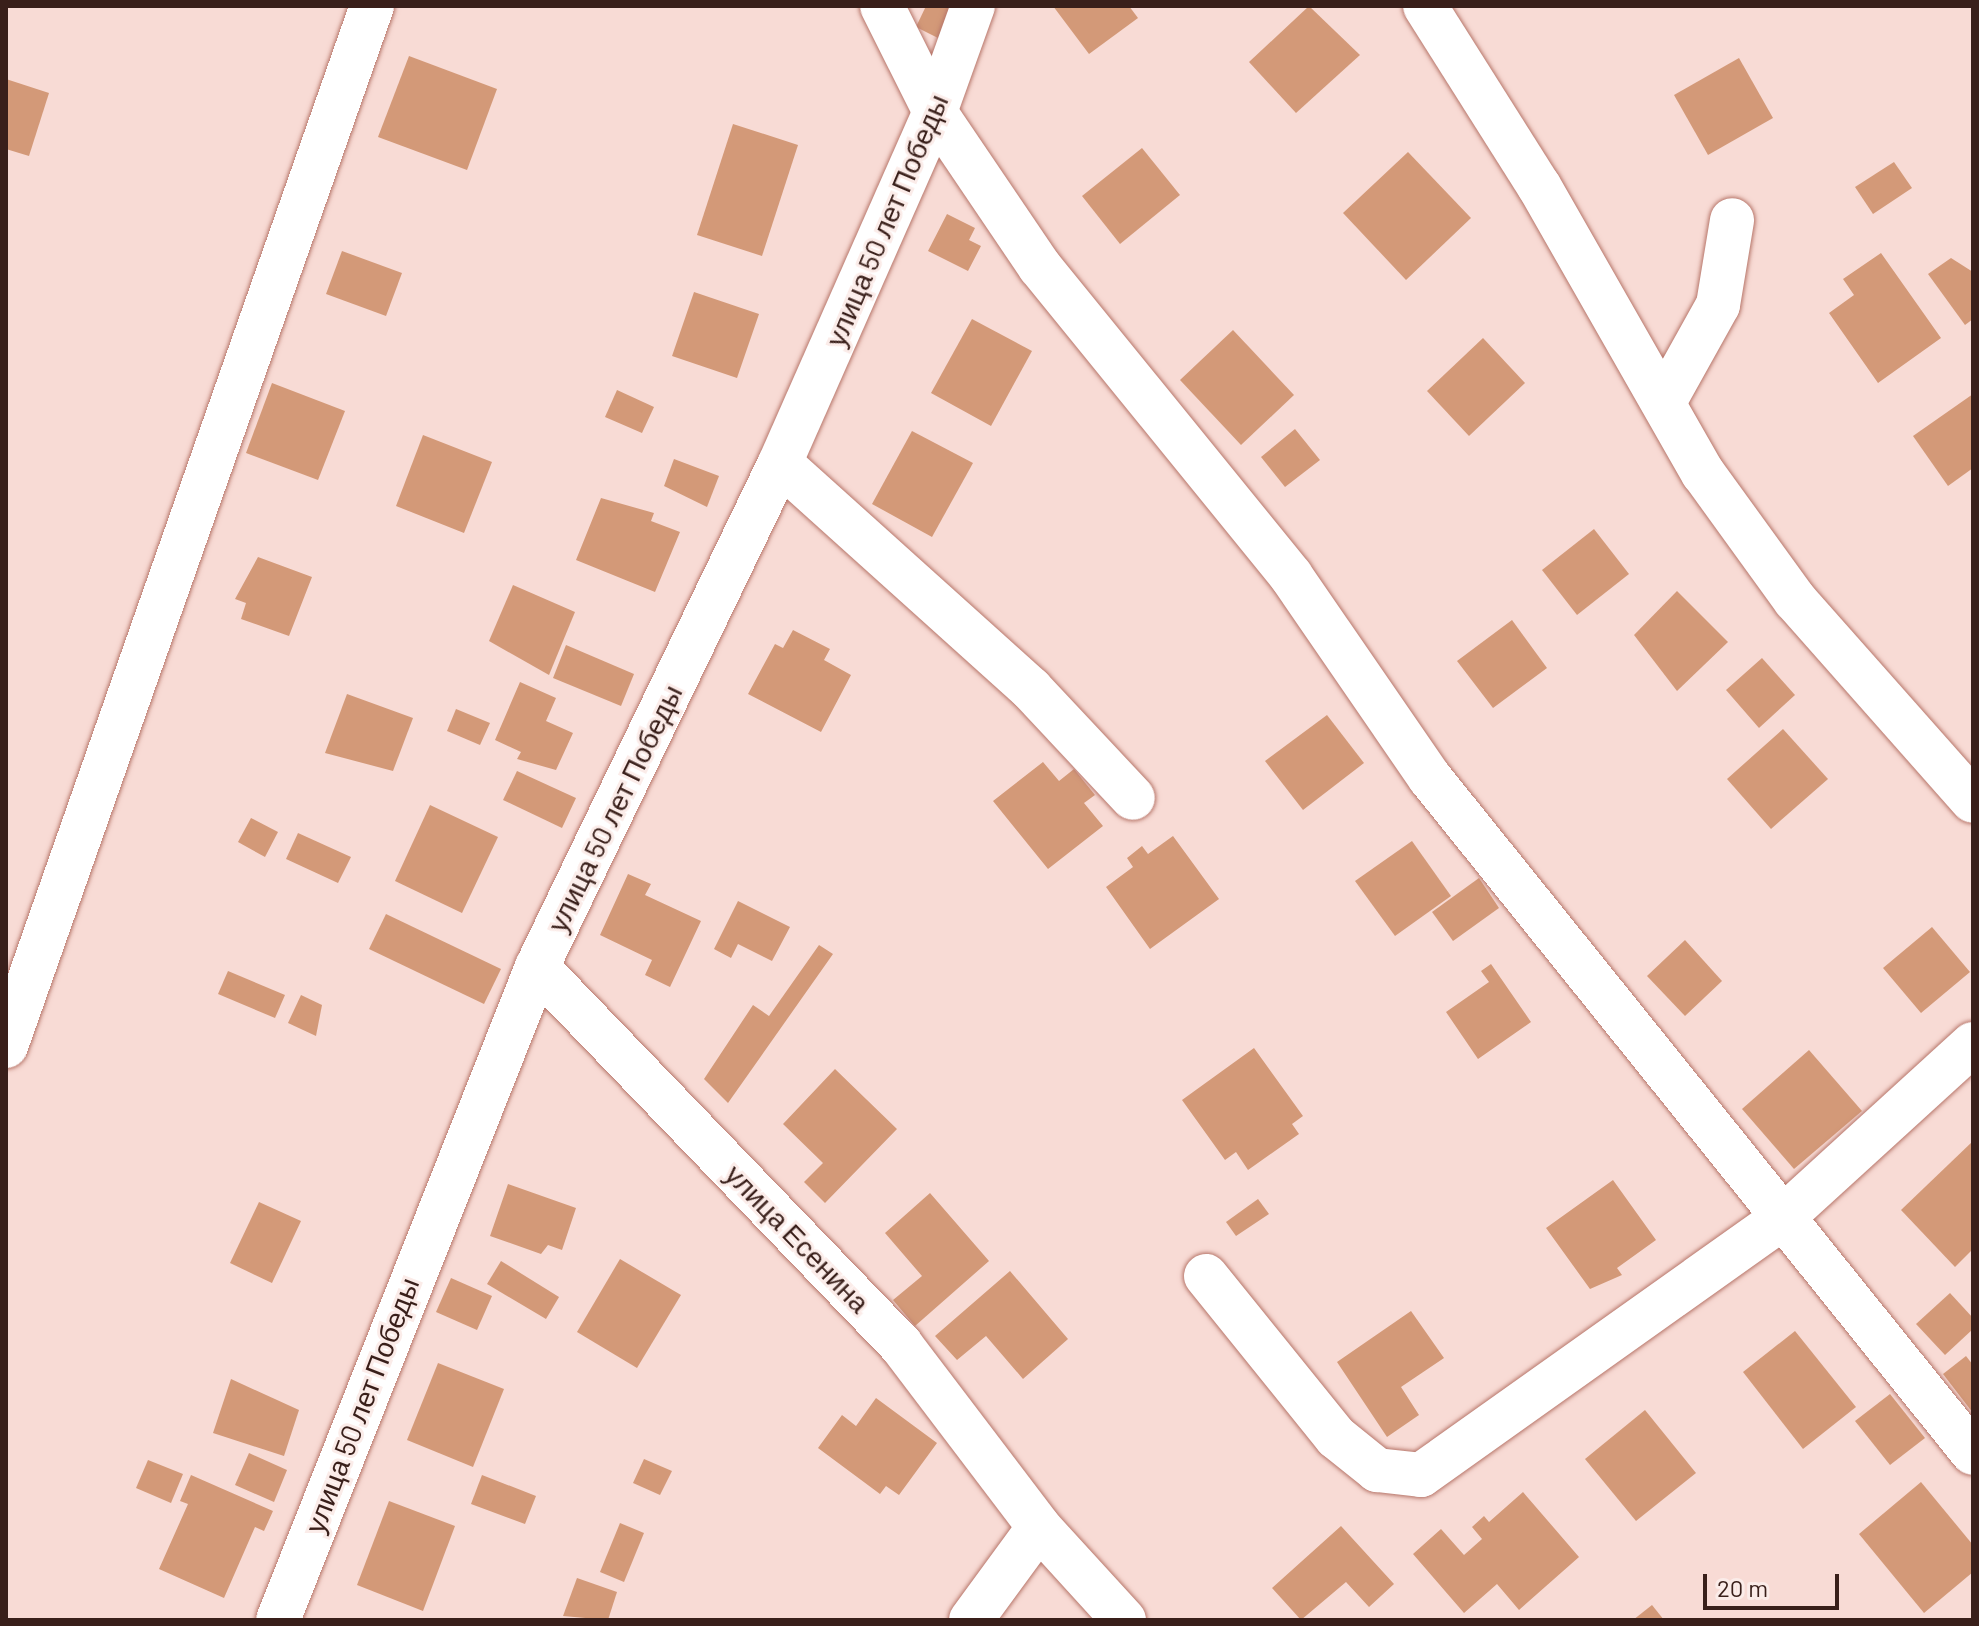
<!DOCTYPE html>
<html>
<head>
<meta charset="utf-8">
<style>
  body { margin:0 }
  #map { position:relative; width:1979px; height:1626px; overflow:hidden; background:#f8dbd5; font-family:Barlow,sans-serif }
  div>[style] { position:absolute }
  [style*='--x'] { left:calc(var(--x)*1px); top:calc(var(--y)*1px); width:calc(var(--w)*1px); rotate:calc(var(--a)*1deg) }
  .building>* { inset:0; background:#d39978 }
  .roads { filter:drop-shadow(0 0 2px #b7766a) drop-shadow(0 0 2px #b7766a) }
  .minor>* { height:44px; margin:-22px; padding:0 22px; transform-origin:22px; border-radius:22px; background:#fff }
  span { translate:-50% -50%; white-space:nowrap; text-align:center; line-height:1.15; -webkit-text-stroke:6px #fbece9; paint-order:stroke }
  .street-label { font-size:28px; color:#391f1a }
  .frame { position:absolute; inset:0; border:8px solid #391f1a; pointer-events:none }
  .scale { position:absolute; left:1703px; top:1574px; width:136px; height:36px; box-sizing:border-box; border:4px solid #391f1a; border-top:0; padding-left:10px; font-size:24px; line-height:28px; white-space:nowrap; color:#391f1a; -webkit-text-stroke:6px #fbece9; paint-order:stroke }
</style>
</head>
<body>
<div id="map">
  <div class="building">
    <i style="clip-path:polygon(926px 6px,954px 6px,938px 38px,916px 27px)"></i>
    <i style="clip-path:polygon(1053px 6px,1129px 6px,1138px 18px,1089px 54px)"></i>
    <i style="clip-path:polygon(1309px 6px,1360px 55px,1296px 113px,1249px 62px)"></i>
    <i style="clip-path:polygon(409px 56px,497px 89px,467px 170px,378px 137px)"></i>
    <i style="clip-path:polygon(1739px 58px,1773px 118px,1708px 155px,1674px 95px)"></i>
    <i style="clip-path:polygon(6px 79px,49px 93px,29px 156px,6px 149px)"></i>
    <i style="clip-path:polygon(733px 124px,798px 145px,762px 256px,697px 235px)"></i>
    <i style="clip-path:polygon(1142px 148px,1180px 195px,1120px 244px,1082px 196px)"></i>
    <i style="clip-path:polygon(1408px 152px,1471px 218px,1406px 280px,1343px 213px)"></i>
    <i style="clip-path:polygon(1894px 162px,1912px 188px,1873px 214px,1855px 187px)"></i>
    <i style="clip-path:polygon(947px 214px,975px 228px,969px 240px,981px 246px,968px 271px,928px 251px)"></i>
    <i style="clip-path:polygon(342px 251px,402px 273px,386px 316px,326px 294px)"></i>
    <i style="clip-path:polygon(1881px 253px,1941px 338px,1878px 383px,1829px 313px,1854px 295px,1843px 279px)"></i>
    <i style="clip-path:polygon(1951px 258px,1973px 272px,1973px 319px,1965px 325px,1928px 274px)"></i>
    <i style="clip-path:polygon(694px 292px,759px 314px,737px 378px,672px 356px)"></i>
    <i style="clip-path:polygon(972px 319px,1032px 351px,991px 426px,931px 393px)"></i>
    <i style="clip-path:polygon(1233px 330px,1294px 395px,1241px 445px,1180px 380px)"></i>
    <i style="clip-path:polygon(1483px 338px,1525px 383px,1469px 436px,1427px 391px)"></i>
    <i style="clip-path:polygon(272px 383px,345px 411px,318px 480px,246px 453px)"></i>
    <i style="clip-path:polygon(617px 390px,654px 407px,642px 433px,605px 417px)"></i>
    <i style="clip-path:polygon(1973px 394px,1973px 468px,1948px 486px,1913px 436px)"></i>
    <i style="clip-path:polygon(1295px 429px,1320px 460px,1285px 487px,1261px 457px)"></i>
    <i style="clip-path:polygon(912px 431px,973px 463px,932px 537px,872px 504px)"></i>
    <i style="clip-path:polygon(423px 435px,492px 462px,464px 533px,396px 506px)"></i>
    <i style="clip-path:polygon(674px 459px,719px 476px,707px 507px,664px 486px)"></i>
    <i style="clip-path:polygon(601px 498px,654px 513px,651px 521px,680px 532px,655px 592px,576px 560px)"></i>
    <i style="clip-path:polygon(1594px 529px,1629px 574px,1577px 615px,1542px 570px)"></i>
    <i style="clip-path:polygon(258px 557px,312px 577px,289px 636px,241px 619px,246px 603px,235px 599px)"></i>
    <i style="clip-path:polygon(513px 585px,575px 612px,549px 675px,489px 641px)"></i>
    <i style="clip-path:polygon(1677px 591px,1728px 642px,1677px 691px,1634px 635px)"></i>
    <i style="clip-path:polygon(1512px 620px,1547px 668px,1493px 708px,1457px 661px)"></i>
    <i style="clip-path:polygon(793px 630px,830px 649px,824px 660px,851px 675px,821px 732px,748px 694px,775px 644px,783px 648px)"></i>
    <i style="clip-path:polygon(566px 645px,634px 674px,621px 706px,553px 678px)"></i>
    <i style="clip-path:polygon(1762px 658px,1795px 695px,1759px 728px,1726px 690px)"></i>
    <i style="clip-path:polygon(520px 682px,556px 698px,546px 721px,573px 733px,556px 770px,517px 759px,521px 752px,495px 740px)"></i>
    <i style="clip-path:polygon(347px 694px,413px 718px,393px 771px,325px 753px)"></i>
    <i style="clip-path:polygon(456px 709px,490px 723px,480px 745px,447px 731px)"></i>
    <i style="clip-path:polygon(1327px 715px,1364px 763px,1303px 810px,1265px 761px)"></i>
    <i style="clip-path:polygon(1783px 729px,1828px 779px,1771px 829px,1727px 779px)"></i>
    <i style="clip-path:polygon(1043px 762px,1059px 781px,1074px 769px,1095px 795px,1084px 803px,1103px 826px,1048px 869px,993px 801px)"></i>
    <i style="clip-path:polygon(517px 771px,576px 798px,562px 828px,503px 800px)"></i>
    <i style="clip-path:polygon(430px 805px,498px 837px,462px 913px,395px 881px)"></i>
    <i style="clip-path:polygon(251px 818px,278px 832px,265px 857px,238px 842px)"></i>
    <i style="clip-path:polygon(298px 833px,351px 857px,338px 883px,286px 859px)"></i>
    <i style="clip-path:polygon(1173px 836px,1219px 899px,1150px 949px,1106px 887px,1133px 867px,1127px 858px,1142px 846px,1148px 854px)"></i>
    <i style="clip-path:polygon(1412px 841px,1451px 896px,1395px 936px,1355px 881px)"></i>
    <i style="clip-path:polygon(628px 874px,651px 884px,645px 895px,701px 921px,670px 987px,645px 975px,652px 960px,600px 935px)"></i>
    <i style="clip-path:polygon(1479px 878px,1499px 908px,1453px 941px,1432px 912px)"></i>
    <i style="clip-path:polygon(738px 901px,790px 927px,772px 961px,738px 944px,731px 958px,714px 949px)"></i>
    <i style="clip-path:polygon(386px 914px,501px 969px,484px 1004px,369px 949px)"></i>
    <i style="clip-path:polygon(1932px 927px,1970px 972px,1921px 1013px,1883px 968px)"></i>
    <i style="clip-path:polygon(1685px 940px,1722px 981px,1685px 1016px,1647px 976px)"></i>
    <i style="clip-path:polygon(819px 945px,833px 954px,728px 1103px,704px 1079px,753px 1005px,769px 1016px)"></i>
    <i style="clip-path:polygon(1491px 964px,1531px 1022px,1478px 1059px,1446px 1012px,1489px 982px,1481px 971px)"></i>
    <i style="clip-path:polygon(228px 971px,285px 995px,275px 1018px,218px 994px)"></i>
    <i style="clip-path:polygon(301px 995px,322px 1005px,316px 1036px,288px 1023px)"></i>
    <i style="clip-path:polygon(1254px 1048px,1303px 1116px,1292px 1124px,1299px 1134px,1248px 1170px,1236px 1152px,1225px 1160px,1182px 1100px)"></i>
    <i style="clip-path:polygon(1809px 1050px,1862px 1111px,1794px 1169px,1742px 1109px)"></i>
    <i style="clip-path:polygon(835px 1069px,897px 1129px,825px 1203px,804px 1182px,823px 1163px,783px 1124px)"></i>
    <i style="clip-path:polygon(1973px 1141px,1973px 1249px,1955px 1267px,1901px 1210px)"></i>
    <i style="clip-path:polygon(1613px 1180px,1656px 1240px,1617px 1268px,1622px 1275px,1590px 1289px,1546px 1228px)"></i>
    <i style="clip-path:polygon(508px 1184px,576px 1208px,562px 1250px,548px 1245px,541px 1254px,490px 1236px)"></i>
    <i style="clip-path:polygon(930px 1193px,989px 1261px,915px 1326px,893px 1300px,922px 1276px,885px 1233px)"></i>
    <i style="clip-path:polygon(1258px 1199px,1269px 1214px,1236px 1236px,1226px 1222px)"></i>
    <i style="clip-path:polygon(259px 1202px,301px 1221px,272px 1283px,230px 1263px)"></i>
    <i style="clip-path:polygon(620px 1259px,681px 1295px,637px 1368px,577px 1332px)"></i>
    <i style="clip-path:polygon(501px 1261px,559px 1297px,546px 1319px,487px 1284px)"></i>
    <i style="clip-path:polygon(1010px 1271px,1068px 1339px,1023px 1379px,986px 1336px,957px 1360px,935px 1336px)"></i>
    <i style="clip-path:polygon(451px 1278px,492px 1296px,477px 1330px,436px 1312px)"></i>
    <i style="clip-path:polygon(1950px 1293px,1973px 1318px,1973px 1329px,1945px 1355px,1916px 1324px)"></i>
    <i style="clip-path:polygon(1411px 1311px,1444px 1358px,1401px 1387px,1419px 1415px,1387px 1437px,1337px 1362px)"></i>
    <i style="clip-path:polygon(1795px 1331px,1856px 1407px,1803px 1449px,1743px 1372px)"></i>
    <i style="clip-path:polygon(1966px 1356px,1973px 1365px,1973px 1413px,1943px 1374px)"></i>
    <i style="clip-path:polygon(438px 1363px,504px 1389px,473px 1467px,407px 1440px)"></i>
    <i style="clip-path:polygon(231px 1379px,299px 1410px,284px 1456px,213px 1433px)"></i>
    <i style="clip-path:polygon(1890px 1394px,1925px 1438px,1890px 1465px,1855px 1421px)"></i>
    <i style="clip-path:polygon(876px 1398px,937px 1443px,899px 1495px,886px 1486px,880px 1494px,818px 1448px,842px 1415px,856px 1426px)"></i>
    <i style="clip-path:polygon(1645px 1410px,1696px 1473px,1636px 1521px,1585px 1459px)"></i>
    <i style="clip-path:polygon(249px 1453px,287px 1470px,274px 1502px,235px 1485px)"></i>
    <i style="clip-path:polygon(644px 1459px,672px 1471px,660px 1495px,633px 1483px)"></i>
    <i style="clip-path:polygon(148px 1460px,183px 1474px,171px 1503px,136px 1488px)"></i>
    <i style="clip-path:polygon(191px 1475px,273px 1511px,264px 1531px,255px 1527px,224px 1598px,159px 1569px,188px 1504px,180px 1501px)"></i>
    <i style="clip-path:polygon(482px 1475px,536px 1496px,525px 1524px,471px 1504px)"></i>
    <i style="clip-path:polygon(1921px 1482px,1973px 1545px,1973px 1572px,1924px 1613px,1859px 1534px)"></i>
    <i style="clip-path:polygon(1523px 1492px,1579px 1557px,1519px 1610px,1497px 1584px,1464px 1613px,1413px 1554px,1441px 1529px,1464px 1555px,1482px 1539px,1472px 1527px,1484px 1516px,1489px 1522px)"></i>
    <i style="clip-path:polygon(389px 1501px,455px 1526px,423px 1611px,357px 1585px)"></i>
    <i style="clip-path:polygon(620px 1523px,644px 1533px,624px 1582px,600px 1572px)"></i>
    <i style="clip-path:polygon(1341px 1526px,1394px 1584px,1369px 1607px,1346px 1582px,1301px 1620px,1272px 1588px)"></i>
    <i style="clip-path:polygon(577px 1578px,617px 1592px,608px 1620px,563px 1616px)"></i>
    <i style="clip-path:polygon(1652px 1605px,1664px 1620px,1633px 1620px)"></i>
  </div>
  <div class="roads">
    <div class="minor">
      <i style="--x:882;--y:6;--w:119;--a:63.4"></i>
      <i style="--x:935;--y:112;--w:187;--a:55.9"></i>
      <i style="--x:1040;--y:267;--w:398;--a:50.9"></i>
      <i style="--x:1291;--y:576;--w:245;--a:55.5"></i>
      <i style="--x:1430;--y:778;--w:866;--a:51.19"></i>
      <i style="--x:1425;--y:6;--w:213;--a:57.7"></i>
      <i style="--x:1539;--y:186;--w:331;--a:60.3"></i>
      <i style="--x:1703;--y:473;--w:157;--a:54.1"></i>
      <i style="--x:1795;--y:600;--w:268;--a:48.5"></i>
      <i style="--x:1664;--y:402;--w:111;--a:-60.9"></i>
      <i style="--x:1718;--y:305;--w:86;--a:-80.6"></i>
      <i style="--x:780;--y:463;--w:338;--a:42"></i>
      <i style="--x:1031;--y:689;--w:149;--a:46.9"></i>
      <i style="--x:537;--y:967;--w:525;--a:46.08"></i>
      <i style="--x:901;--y:1345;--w:228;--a:52.8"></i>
      <i style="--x:1039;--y:1527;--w:126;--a:47.6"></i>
      <i style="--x:6;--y:1046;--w:1103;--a:-70.61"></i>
      <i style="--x:1206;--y:1276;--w:207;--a:51.1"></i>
      <i style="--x:1336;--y:1437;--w:53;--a:38.8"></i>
      <i style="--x:1377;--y:1470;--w:44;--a:6.5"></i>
      <i style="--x:1421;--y:1475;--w:440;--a:-35.4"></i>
      <i style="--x:1780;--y:1220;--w:261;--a:-42.4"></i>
      <i style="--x:278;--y:1620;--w:702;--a:-68.37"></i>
      <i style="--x:537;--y:967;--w:560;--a:-64.26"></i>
      <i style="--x:780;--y:463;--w:384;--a:-66.2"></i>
      <i style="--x:935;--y:112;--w:113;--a:-70.3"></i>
      <i style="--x:971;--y:1620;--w:115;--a:-53.8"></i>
    </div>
  </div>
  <div class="street-label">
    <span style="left:886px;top:220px;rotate:-67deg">улица 50 лет Победы</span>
    <span style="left:614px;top:808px;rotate:-64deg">улица 50 лет Победы</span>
    <span style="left:798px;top:1238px;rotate:46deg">улица Есенина</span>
    <span style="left:361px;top:1405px;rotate:-69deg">улица 50 лет Победы</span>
  </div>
  <div class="frame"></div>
  <div class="scale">20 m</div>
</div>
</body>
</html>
